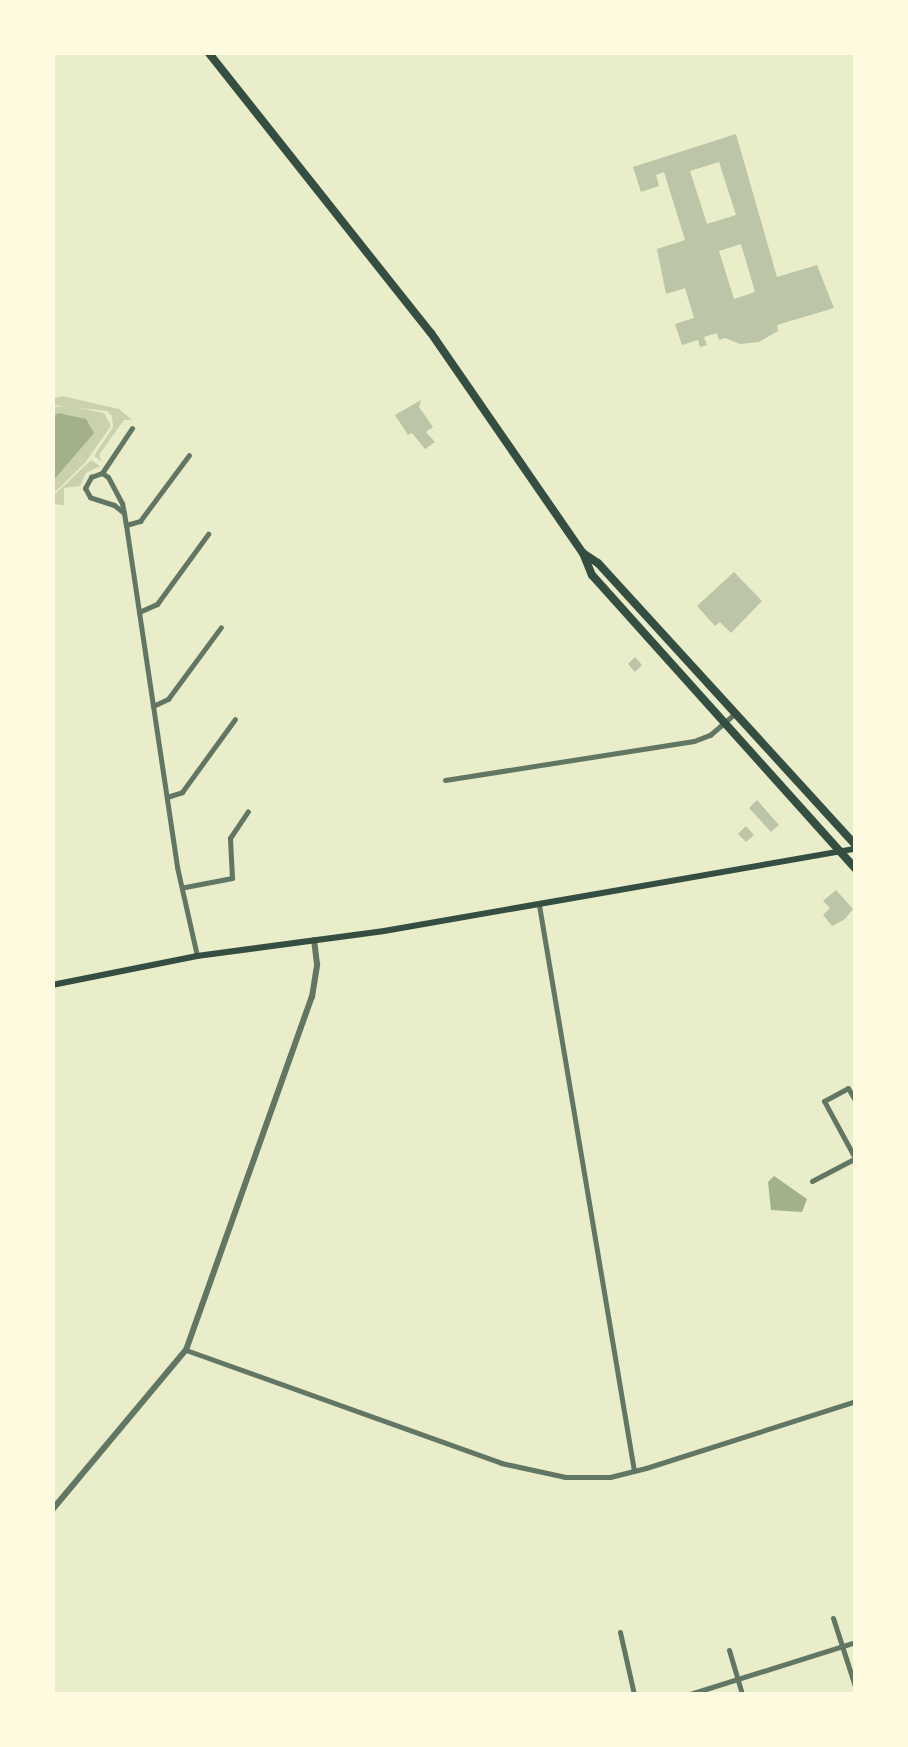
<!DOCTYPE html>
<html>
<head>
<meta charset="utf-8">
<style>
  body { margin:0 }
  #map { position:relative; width:908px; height:1747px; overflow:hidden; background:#e9edc9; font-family:"Nunito Sans",sans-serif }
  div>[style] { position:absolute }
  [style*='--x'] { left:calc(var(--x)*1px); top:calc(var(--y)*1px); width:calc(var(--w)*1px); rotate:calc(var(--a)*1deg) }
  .green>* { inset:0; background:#cad2ad }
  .water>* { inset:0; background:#a3b18a }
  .building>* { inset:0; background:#bcc5a7 }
  .minor>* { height:5px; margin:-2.5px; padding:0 2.5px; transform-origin:2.5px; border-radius:2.5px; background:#617663 }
  .tertiary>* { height:6px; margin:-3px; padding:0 3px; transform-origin:3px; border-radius:3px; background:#617663 }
  .secondary>* { height:6px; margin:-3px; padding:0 3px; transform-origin:3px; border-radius:3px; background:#344e41 }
  .trunk>* { height:8px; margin:-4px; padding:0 4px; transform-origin:4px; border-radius:4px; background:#344e41 }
  span { translate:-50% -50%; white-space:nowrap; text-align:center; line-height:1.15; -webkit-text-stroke:10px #fefae0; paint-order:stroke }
  .frame { position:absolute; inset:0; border:55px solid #fefae0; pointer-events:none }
</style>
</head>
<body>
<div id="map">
  <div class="green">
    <i style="clip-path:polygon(62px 396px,119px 409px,132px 420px,124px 420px,99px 455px,102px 462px,94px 456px,113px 427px,112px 416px,107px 411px,53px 405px,53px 399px)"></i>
    <i style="clip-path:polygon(70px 406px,104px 413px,111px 426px,85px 463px,53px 494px,53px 407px)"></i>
    <i style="clip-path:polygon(91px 460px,100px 466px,86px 473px,80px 486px,64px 488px,64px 505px,53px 504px,53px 496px)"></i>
  </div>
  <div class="water">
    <i style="clip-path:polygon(58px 413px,86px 419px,94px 433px,53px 481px,53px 417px)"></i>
    <i style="clip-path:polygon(774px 1176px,807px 1199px,802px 1212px,771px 1210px,768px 1182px)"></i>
  </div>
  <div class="building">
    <i style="clip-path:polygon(evenodd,736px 134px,777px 277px,817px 265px,834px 308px,777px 325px,778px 331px,759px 342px,740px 344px,725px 338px,719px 340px,717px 333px,704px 337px,707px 345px,700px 347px,698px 340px,682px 345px,675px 324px,694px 318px,685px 288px,666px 294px,657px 249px,685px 240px,664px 172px,656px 175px,659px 186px,641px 192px,633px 167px,736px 134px,719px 162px,736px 215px,707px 224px,690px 171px,719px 162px,736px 134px,741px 244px,755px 292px,734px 299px,719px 251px,741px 244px)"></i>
    <i style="clip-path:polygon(421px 400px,419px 407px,433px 427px,426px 432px,435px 442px,425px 449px,412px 433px,408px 435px,395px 415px)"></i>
    <i style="clip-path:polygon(734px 572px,762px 601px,731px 633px,720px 622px,715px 626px,697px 606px)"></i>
    <i style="clip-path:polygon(635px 657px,642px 665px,635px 672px,628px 664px)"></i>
    <i style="clip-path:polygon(757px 800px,779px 825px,771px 832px,749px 808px)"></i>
    <i style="clip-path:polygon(746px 826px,754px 835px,746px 842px,738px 834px)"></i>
    <i style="clip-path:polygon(836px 890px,853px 909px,845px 919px,832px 926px,823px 915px,830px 908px,823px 901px)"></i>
  </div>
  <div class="minor">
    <i style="--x:102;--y:473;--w:54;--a:-56.3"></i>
    <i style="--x:124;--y:513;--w:13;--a:-141"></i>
    <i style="--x:114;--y:505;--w:25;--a:-162"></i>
    <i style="--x:90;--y:497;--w:10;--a:-119"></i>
    <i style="--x:85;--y:488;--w:13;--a:-61"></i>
    <i style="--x:91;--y:477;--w:12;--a:-20"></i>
    <i style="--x:102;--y:473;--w:7;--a:34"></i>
    <i style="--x:108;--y:477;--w:30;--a:62"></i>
    <i style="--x:122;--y:503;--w:10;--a:79"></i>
    <i style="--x:124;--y:513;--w:12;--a:81"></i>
    <i style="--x:126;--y:525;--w:346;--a:81.5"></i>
    <i style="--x:177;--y:867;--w:91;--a:77.3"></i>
    <i style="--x:126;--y:525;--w:15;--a:-16"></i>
    <i style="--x:140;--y:521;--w:82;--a:-53.4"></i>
    <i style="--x:139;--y:612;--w:20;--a:-24"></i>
    <i style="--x:157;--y:604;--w:87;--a:-53.9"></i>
    <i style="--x:153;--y:706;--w:17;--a:-25"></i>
    <i style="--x:168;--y:699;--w:89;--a:-53.6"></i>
    <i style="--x:445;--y:780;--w:252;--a:-8.9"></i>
    <i style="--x:694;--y:741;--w:17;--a:-21"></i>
    <i style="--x:710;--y:735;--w:33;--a:-41"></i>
    <i style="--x:167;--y:797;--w:16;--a:-18"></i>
    <i style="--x:182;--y:792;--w:90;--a:-54"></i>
    <i style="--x:185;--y:887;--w:48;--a:-10.8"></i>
    <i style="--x:232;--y:878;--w:40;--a:-92.9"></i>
    <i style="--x:230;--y:838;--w:32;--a:-56"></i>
    <i style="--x:539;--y:905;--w:574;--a:80.47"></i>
    <i style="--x:855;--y:1158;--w:65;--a:-118.5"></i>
    <i style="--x:824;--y:1101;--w:27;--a:-28"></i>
    <i style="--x:848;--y:1088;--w:16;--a:60"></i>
    <i style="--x:812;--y:1181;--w:50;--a:-27.6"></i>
    <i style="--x:186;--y:1350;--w:335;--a:19.7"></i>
    <i style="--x:501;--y:1463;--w:66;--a:12.3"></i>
    <i style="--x:565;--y:1477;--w:45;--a:0"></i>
    <i style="--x:610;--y:1477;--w:37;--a:-14"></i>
    <i style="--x:646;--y:1468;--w:220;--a:-17.7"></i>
    <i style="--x:833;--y:1618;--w:75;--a:72.1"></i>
    <i style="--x:620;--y:1632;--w:64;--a:77.3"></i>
    <i style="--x:729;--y:1650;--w:46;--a:73.5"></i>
    <i style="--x:690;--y:1694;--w:174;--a:-17.4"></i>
  </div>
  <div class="tertiary">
    <i style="--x:52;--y:1510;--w:209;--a:-50.1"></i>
    <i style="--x:186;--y:1350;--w:375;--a:-70.4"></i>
    <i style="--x:312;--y:997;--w:33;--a:-81"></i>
    <i style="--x:317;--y:964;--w:24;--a:-97"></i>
  </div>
  <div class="secondary">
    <i style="--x:52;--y:985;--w:148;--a:-11.3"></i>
    <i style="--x:197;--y:956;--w:189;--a:-7.6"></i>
    <i style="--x:384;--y:931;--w:479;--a:-9.9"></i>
  </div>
  <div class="trunk">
    <i style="--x:208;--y:52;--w:359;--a:51.6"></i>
    <i style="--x:431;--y:333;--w:267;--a:55.4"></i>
    <i style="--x:583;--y:553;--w:24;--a:68"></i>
    <i style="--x:592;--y:575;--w:395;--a:48.1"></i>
    <i style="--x:583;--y:553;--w:18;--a:34"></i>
    <i style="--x:598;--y:563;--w:383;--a:47.6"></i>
  </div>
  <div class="frame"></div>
</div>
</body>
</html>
